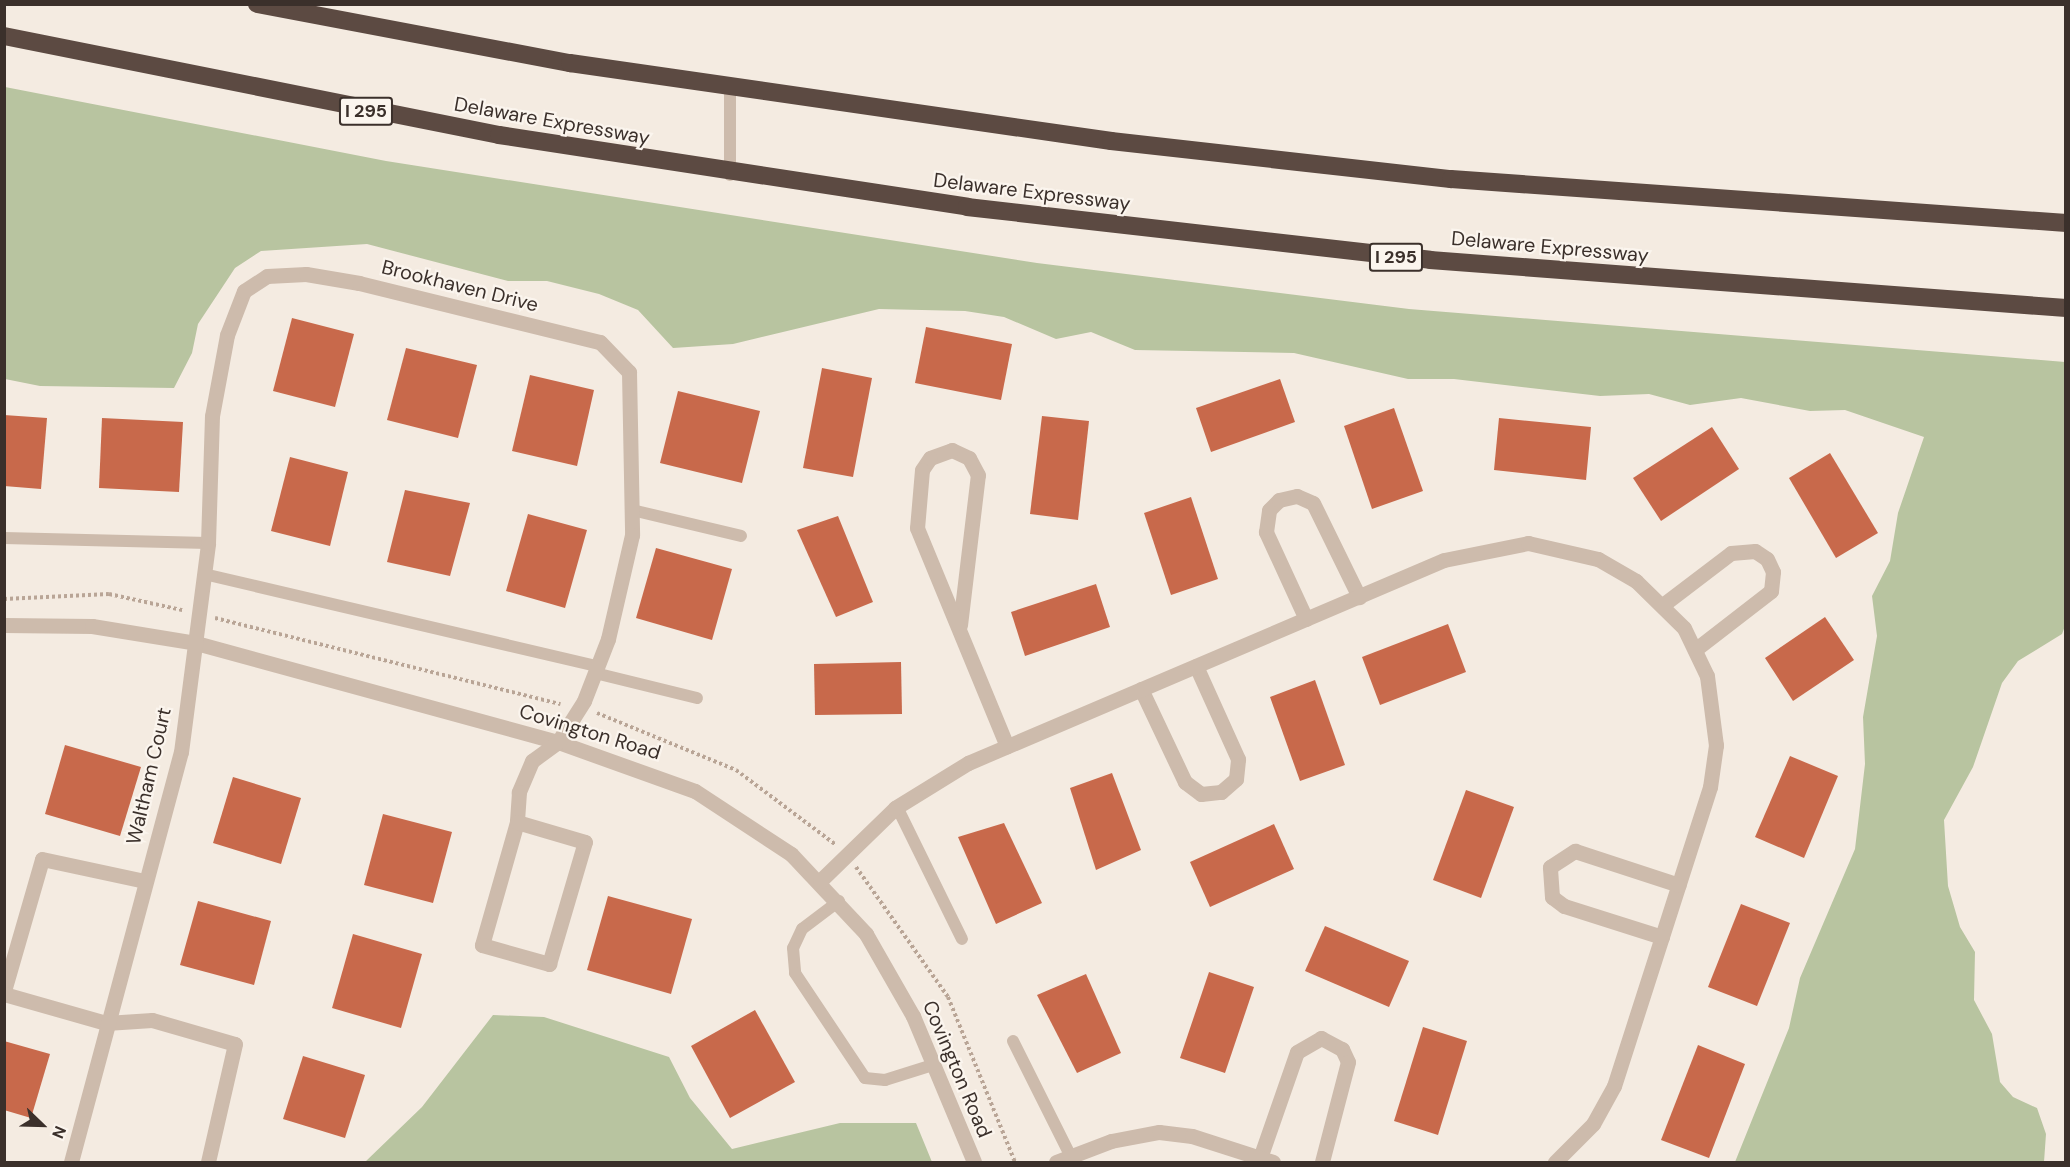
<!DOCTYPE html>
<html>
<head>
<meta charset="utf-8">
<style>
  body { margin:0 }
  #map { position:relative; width:2070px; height:1167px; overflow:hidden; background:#f4ebe1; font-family:"DM Sans",sans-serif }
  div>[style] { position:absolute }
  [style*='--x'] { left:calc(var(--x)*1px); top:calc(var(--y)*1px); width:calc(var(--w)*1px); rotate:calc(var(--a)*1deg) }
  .green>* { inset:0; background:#b8c4a0 }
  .building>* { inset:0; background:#c8694b }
  .path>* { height:4px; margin-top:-2px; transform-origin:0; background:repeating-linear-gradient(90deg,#b9a596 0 3px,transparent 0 6px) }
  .service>* { height:12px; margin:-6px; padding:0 6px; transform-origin:6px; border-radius:6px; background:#cdbbac }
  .minor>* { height:15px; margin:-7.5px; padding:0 7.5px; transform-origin:7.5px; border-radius:7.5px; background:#cdbbac }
  .motorway>* { height:18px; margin:-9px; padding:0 9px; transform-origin:9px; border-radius:9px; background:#5c4a42 }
  span { translate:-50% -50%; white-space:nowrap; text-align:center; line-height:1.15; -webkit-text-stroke:4.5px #fbf5ee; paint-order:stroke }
  .shield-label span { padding:2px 4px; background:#fbf5ee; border:2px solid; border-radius:4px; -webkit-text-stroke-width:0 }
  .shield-label { font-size:18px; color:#3b302b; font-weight:700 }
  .street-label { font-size:20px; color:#3b302b }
  .frame { position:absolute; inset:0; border:6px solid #3b302b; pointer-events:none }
  .north { position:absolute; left:12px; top:1095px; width:60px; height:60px; -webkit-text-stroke:4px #fbf5ee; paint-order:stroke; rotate:113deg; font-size:16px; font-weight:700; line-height:24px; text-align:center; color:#3b302b }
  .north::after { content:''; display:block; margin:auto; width:21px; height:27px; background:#3b302b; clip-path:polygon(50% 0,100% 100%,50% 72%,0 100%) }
</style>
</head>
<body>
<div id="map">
  <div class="green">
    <i style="clip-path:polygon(5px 87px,386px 161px,1037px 263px,1409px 309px,2065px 362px,2065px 626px,2062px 634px,2018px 661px,2002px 683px,1973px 767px,1944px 820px,1948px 886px,1960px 927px,1975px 952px,1974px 1000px,1992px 1034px,2000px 1082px,2013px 1097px,2037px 1108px,2046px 1134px,2044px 1162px,1735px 1162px,1789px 1028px,1800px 978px,1855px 849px,1865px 764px,1863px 717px,1877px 636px,1872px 596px,1890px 561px,1898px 513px,1924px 437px,1845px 410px,1810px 411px,1741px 398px,1690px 405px,1649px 394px,1600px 396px,1454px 379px,1408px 379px,1294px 353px,1135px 350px,1091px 332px,1056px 339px,1004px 317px,965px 311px,879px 309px,733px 344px,673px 348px,638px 310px,599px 294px,547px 281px,508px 281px,367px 244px,261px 251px,235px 268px,198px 324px,192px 353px,174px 388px,40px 386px,5px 379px)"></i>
    <i style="clip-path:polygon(493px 1015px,544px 1017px,669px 1057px,690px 1098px,732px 1149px,840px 1123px,916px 1123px,932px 1162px,365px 1162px,422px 1107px)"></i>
  </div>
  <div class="building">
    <i style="clip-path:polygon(292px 318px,354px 334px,335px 407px,273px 391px)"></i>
    <i style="clip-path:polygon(926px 327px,1012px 344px,1001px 400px,915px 383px)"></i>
    <i style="clip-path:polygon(406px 348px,477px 365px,458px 438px,387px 420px)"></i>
    <i style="clip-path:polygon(822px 368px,872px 378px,853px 477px,803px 468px)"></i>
    <i style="clip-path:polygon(530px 375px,594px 390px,577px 466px,512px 451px)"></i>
    <i style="clip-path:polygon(1280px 379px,1295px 422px,1211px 452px,1196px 408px)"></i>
    <i style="clip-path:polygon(678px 391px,760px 411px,742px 483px,660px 463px)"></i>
    <i style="clip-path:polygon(1394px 408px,1423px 491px,1372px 509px,1344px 426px)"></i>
    <i style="clip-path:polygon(4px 415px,47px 418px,41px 489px,4px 486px)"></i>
    <i style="clip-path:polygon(1042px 416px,1089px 421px,1078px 520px,1030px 514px)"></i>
    <i style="clip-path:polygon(102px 418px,183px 422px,179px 492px,99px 488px)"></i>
    <i style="clip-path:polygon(1499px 418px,1591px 427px,1586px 480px,1494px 470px)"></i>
    <i style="clip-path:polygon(1712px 427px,1739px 469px,1661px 521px,1633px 478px)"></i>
    <i style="clip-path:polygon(1830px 453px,1878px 533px,1836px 558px,1789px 478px)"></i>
    <i style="clip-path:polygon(290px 457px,348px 472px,330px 546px,271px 531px)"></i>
    <i style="clip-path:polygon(405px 490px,470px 503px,450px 576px,387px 562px)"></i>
    <i style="clip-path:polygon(1191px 497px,1218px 579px,1171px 595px,1144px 513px)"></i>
    <i style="clip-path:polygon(528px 514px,587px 530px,565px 608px,506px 591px)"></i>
    <i style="clip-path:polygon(838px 516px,873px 602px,836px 617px,797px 530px)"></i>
    <i style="clip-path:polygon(656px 548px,732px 569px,712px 640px,636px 618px)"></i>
    <i style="clip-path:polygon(1096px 584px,1110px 627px,1025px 656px,1011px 612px)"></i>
    <i style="clip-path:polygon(1825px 617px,1854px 660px,1793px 701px,1765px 658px)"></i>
    <i style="clip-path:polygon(1448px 624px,1466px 672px,1380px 705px,1362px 657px)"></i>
    <i style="clip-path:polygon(901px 662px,902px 714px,815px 715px,814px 664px)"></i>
    <i style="clip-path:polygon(1315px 680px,1345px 765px,1300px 781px,1270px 697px)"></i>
    <i style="clip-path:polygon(65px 745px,141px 767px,120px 836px,45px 814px)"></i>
    <i style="clip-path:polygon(1790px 756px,1838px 776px,1804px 858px,1755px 837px)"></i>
    <i style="clip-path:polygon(1112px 773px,1141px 850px,1096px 870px,1070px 788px)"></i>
    <i style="clip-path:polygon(233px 777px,301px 798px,281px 864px,213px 843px)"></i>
    <i style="clip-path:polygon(1466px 790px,1514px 807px,1481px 898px,1433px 880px)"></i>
    <i style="clip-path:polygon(383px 814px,452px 832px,433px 903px,364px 885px)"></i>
    <i style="clip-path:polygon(1004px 823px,1042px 903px,996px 924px,958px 837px)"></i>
    <i style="clip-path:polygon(1274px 824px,1294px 869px,1210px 907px,1190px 862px)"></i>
    <i style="clip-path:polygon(608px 896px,692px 919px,671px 994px,587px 970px)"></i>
    <i style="clip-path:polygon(198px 901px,271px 921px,254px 985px,180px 965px)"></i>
    <i style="clip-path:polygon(1741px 904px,1790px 923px,1757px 1006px,1708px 987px)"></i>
    <i style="clip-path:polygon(1325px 926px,1409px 961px,1389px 1007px,1305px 971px)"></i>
    <i style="clip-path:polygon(353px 934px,422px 954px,401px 1028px,332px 1008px)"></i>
    <i style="clip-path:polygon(1209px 972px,1254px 987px,1225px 1073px,1180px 1058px)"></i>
    <i style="clip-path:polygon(1086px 974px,1121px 1053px,1077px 1073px,1037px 995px)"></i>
    <i style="clip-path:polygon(755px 1010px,795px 1082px,730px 1118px,691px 1046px)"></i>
    <i style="clip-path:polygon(1423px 1027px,1467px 1041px,1438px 1135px,1394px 1121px)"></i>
    <i style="clip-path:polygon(4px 1041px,50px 1054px,31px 1118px,4px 1110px)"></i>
    <i style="clip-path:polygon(1698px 1045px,1745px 1064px,1709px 1158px,1661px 1140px)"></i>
    <i style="clip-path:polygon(303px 1056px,365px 1075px,345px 1138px,283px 1119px)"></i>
  </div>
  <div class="path">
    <i style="--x:4;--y:599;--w:105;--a:-2.7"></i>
    <i style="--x:109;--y:594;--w:75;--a:12.4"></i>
    <i style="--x:215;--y:618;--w:356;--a:14"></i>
    <i style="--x:597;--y:713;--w:150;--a:22.3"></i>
    <i style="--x:736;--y:770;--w:124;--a:36.8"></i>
    <i style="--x:856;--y:867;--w:159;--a:54.7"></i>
    <i style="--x:948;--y:997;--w:178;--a:67.9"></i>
  </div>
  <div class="service">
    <i style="--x:730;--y:175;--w:87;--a:-90"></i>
    <i style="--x:632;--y:510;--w:112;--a:13.4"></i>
    <i style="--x:4;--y:538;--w:204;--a:1.4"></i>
    <i style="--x:204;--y:574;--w:404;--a:13.2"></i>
    <i style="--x:595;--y:673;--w:105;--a:13.8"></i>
    <i style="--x:897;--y:807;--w:147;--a:63.8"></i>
    <i style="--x:839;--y:901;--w:46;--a:142.9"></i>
    <i style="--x:802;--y:929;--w:21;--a:115"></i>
    <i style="--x:793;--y:948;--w:25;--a:85"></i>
    <i style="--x:795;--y:973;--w:126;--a:56.3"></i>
    <i style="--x:865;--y:1078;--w:20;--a:6"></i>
    <i style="--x:885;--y:1080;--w:50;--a:-17.4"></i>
    <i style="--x:1013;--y:1041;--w:130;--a:63.4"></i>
  </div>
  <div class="minor">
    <i style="--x:1664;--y:604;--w:84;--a:-37.3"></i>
    <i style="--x:1731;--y:553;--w:24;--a:-5"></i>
    <i style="--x:1755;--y:551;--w:14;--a:34"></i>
    <i style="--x:1767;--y:559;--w:14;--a:65"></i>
    <i style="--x:1773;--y:572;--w:19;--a:96"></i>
    <i style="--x:1771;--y:591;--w:95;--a:142.3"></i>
    <i style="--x:1306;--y:619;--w:96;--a:-114.7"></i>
    <i style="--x:1266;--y:532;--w:22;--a:-82"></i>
    <i style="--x:1269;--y:510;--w:14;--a:-45"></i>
    <i style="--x:1279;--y:500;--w:18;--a:-13"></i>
    <i style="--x:1297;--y:496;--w:17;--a:24"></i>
    <i style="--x:1313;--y:503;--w:105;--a:63.9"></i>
    <i style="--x:4;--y:625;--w:88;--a:0.7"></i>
    <i style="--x:92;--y:626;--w:105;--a:9.3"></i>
    <i style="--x:196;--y:643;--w:375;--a:15.3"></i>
    <i style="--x:558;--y:742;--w:145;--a:19.7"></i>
    <i style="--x:695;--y:791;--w:115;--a:33.3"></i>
    <i style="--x:791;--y:854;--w:110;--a:46.8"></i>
    <i style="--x:866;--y:934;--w:95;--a:60.2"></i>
    <i style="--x:913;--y:1016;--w:158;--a:67.3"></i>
    <i style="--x:960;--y:625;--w:151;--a:-83.2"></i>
    <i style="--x:978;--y:475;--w:19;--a:-118"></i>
    <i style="--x:969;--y:458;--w:19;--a:-155"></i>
    <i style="--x:952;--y:450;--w:23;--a:160"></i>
    <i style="--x:930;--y:458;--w:14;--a:124"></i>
    <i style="--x:922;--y:470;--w:58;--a:94.9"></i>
    <i style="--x:917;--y:528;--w:236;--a:67.6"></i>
    <i style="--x:1141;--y:689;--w:103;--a:64.7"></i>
    <i style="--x:1185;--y:782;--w:20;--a:37"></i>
    <i style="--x:1201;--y:794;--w:20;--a:-6"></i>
    <i style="--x:1221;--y:792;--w:20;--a:-41"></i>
    <i style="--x:1236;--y:779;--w:20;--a:-84"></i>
    <i style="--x:1238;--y:759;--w:102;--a:-114.3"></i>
    <i style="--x:820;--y:881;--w:105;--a:-44.2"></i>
    <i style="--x:895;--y:808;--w:86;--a:-31.7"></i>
    <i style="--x:968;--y:763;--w:517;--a:-23.1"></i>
    <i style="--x:1444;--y:560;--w:86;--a:-11.4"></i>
    <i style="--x:1528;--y:543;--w:72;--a:12.9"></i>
    <i style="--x:1598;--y:559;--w:44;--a:30.1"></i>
    <i style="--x:1636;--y:581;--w:67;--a:44.4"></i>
    <i style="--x:1684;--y:628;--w:53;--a:64.4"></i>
    <i style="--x:1707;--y:676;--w:70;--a:82.6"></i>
    <i style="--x:1716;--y:745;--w:42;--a:98.1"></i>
    <i style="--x:1710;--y:787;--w:314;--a:107.8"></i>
    <i style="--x:1614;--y:1086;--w:43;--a:118.9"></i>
    <i style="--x:1593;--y:1124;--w:54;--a:135"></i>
    <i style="--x:1662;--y:937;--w:103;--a:-162.4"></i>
    <i style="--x:1564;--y:906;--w:15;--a:-143"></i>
    <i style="--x:1552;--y:897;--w:30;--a:-94"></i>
    <i style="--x:1550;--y:867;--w:30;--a:-33"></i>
    <i style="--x:1575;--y:851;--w:109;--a:18.1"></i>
    <i style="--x:4;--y:991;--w:137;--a:-73.9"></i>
    <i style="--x:42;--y:859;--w:105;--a:12.1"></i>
    <i style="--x:4;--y:994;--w:106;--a:15.9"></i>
    <i style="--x:106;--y:1023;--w:46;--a:-3.7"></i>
    <i style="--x:152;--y:1020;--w:86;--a:16.1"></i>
    <i style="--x:235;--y:1044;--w:121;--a:102.9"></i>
    <i style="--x:1260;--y:1158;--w:112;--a:-70.8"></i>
    <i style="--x:1297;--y:1052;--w:28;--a:-30"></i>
    <i style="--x:1321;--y:1038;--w:24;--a:28"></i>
    <i style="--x:1342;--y:1049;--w:14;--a:65"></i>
    <i style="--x:1348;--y:1062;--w:103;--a:104.6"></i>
    <i style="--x:71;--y:1162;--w:424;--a:-75"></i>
    <i style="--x:181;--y:752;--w:211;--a:-82.6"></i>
    <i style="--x:208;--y:543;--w:127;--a:-88.2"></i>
    <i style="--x:212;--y:416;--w:82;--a:-79.5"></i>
    <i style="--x:227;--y:335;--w:47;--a:-68.9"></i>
    <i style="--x:244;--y:291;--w:27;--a:-33"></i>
    <i style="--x:267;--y:276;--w:39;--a:-3"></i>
    <i style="--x:306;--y:274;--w:54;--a:9.6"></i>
    <i style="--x:359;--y:283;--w:248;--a:13.8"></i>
    <i style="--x:600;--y:342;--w:42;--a:46"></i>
    <i style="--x:629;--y:372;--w:163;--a:88.9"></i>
    <i style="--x:632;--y:535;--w:107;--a:103"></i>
    <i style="--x:608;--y:639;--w:66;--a:111.2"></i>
    <i style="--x:584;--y:701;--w:49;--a:122.4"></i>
    <i style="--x:558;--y:742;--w:32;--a:144"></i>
    <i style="--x:532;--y:761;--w:34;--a:113"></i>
    <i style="--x:519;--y:792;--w:30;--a:94"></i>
    <i style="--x:517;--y:822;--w:128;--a:105.9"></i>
    <i style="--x:482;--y:945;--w:70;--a:15.8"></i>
    <i style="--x:549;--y:964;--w:127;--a:-73.6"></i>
    <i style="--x:585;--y:842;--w:71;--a:-163.6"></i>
    <i style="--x:1056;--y:1162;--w:59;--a:-20.9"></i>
    <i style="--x:1111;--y:1141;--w:49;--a:-10.6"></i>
    <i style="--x:1159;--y:1132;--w:33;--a:7"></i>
    <i style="--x:1192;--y:1136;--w:85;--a:17.8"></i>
  </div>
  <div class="motorway">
    <i style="--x:257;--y:4;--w:319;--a:10.7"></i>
    <i style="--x:570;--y:63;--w:547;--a:8.2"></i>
    <i style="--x:1111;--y:141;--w:342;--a:6.4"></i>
    <i style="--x:1451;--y:179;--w:617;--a:4.09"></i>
    <i style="--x:4;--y:36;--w:505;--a:11.31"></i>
    <i style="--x:499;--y:135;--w:474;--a:8.7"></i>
    <i style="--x:967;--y:207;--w:466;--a:6.5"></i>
    <i style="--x:1430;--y:260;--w:638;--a:4.32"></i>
  </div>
  <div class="shield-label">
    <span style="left:366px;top:111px">I 295</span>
    <span style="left:1396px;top:257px">I 295</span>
  </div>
  <div class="street-label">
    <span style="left:552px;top:121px;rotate:10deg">Delaware Expressway</span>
    <span style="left:1032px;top:192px;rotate:7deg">Delaware Expressway</span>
    <span style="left:1550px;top:247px;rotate:5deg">Delaware Expressway</span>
    <span style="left:460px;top:286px;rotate:14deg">Brookhaven Drive</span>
    <span style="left:590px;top:732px;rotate:17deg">Covington Road</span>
    <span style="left:149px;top:776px;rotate:-77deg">Waltham Court</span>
    <span style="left:957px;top:1069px;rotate:67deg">Covington Road</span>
  </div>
  <div class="frame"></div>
  <div class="north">N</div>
</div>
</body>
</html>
